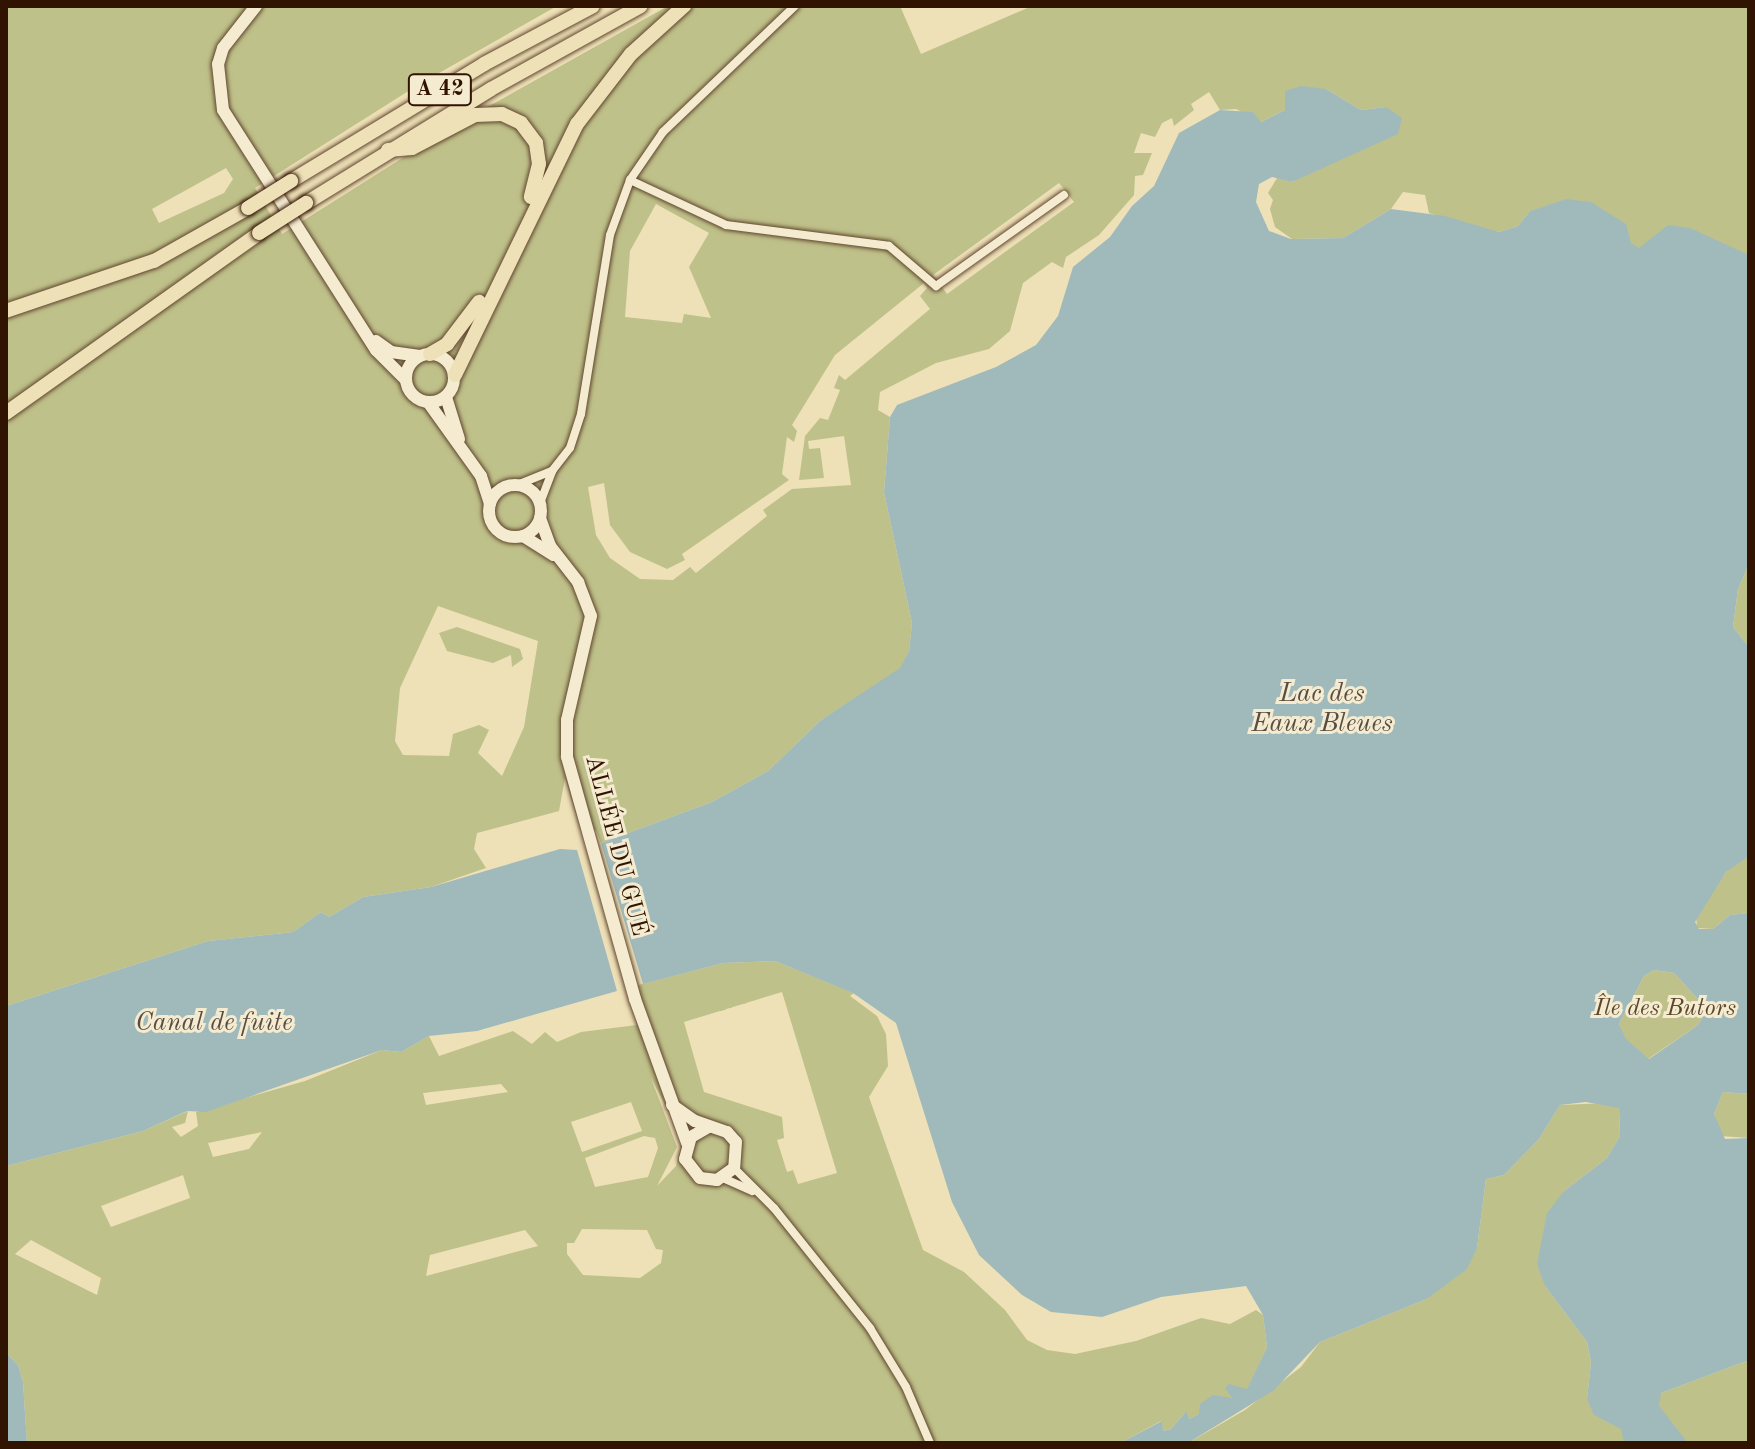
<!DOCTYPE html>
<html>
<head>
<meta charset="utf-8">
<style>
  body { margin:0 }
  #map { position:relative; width:1755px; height:1449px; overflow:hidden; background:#eee0b7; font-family:"Old Standard TT",serif }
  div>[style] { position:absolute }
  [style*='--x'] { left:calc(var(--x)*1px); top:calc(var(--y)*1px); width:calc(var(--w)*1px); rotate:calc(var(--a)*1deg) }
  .green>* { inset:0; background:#bfc18a }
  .water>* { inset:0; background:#a0babb }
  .roads { filter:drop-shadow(0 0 2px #60462e) drop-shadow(0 0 2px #60462e) }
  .street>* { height:8px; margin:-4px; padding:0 4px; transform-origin:4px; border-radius:4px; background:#f4ebd0 }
  .secondary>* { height:12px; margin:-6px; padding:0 6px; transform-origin:6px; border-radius:6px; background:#f4ebd0 }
  .secondary>.ring { margin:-6px; padding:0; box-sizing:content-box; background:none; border:12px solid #f4ebd0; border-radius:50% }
  .highway>* { height:14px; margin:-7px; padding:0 7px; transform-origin:7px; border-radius:7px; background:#eee0b7 }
  .bridges { filter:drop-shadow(0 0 2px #311301) drop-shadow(0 0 2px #311301) }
  .highway-bridge>* { height:14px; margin:-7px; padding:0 7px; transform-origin:7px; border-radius:7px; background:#eee0b7 }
  span { translate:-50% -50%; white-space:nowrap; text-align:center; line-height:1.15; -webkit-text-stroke:6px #f4ebd0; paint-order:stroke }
  .shield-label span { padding:2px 6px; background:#f4ebd0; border:2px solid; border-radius:6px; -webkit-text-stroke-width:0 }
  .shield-label { font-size:22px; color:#311301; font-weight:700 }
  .street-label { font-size:24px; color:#311301 }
  .park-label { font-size:24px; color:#5c472a; font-style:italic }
  .water-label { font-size:26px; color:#584d42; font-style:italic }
  .frame { position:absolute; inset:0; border:8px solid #311301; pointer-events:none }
</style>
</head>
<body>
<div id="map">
  <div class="green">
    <i style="clip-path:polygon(evenodd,6px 6px,557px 6px,418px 85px,255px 188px,282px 234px,450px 128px,668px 6px,900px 6px,921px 54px,1032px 6px,1749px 6px,1749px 255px,1639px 249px,1530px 211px,1518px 226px,1499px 232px,1476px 228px,1429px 213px,1425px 195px,1403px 192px,1391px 209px,1343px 238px,1292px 239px,1275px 227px,1270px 209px,1273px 200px,1268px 193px,1277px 178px,1293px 182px,1386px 107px,1361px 110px,1326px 89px,1289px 97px,1285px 110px,1261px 122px,1236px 109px,1220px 110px,1209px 92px,1191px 104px,1194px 110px,1174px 126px,1172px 118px,1162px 123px,1155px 137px,1141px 133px,1134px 153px,1152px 153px,1143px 175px,1135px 176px,1134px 195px,1099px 235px,1066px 257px,1063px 268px,1052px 262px,1023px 283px,1010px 331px,989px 349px,936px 363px,880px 392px,878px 410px,890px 417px,884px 492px,912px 623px,909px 651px,900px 669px,821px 720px,768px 771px,712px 802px,601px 843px,596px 830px,582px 834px,565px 778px,559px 811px,477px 833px,474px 849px,486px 868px,431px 887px,363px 897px,329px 917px,321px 912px,293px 932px,208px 941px,6px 1006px,6px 6px,226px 168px,233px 179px,224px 193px,159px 223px,152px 209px,226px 168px,6px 6px,1059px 183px,1074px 202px,947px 294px,933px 275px,1059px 183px,6px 6px,656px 204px,709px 233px,689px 267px,711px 318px,684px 314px,682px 323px,625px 317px,630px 251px,656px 204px,6px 6px,924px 283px,927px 288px,920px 296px,930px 309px,845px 380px,839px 375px,834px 388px,840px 390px,828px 420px,820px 418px,805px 436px,799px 480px,824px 478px,820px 448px,809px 449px,808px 441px,844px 436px,851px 485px,792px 489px,763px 510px,767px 516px,696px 573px,690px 567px,673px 580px,640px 579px,610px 558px,596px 535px,588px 487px,604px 483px,610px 525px,630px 552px,667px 569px,685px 560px,682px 554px,789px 480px,782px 474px,787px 437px,794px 442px,797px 431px,792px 425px,835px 355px,924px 283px,6px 6px,438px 606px,538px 641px,524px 727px,502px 776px,478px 753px,489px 730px,479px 725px,453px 734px,449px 756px,403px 755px,395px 741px,400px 688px,438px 606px)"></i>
    <i style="clip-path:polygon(1749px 564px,1749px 647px,1733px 627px,1738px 589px)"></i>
    <i style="clip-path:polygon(457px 627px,520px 649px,523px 659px,512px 667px,511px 655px,493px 663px,447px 651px,439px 633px)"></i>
    <i style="clip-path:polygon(1749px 856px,1749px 913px,1730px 915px,1713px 929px,1697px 928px,1696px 914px,1706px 899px,1733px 863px)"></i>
    <i style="clip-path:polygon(evenodd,775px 961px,854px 993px,850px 996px,877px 1016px,886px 1034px,888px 1066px,869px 1097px,923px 1250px,964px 1272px,1005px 1310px,1027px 1340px,1047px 1350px,1075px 1354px,1136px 1341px,1201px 1318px,1230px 1324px,1256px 1310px,1263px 1315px,1267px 1347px,1247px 1390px,1189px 1419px,1185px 1412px,1171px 1429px,1163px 1431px,1161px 1421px,1120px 1443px,27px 1443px,23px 1382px,18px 1365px,6px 1353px,6px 1166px,143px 1131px,188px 1111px,185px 1123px,172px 1127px,181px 1137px,198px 1126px,196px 1112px,305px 1081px,382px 1050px,401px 1052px,429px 1036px,439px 1056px,513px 1031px,532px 1044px,545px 1032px,557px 1042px,581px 1032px,637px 1025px,627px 988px,723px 963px,775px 961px,782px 992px,837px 1173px,798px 1184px,793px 1170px,787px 1172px,777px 1140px,784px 1138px,782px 1117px,704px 1092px,684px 1022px,782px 992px,775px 961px,651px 1078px,679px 1132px,681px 1146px,676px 1166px,657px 1186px,677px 1147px,651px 1078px,775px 961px,501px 1084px,508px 1092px,426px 1105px,423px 1093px,501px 1084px,775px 961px,631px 1102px,642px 1131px,582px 1152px,571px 1122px,631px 1102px,775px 961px,262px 1132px,249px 1149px,213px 1157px,208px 1143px,262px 1132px,775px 961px,644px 1136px,655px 1138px,658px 1148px,648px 1177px,595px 1187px,585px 1158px,644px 1136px,775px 961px,183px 1175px,190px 1198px,111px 1227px,101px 1206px,183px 1175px,775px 961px,582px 1229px,647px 1230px,656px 1249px,663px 1250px,661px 1263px,640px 1278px,583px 1275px,567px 1254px,567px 1243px,574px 1243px,582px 1229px,775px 961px,525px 1230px,538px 1246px,426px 1276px,430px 1255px,525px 1230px,775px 961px,31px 1240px,101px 1278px,97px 1295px,15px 1254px,31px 1240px)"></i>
    <i style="clip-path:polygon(1654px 970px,1674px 973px,1707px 1009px,1698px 1025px,1648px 1059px,1625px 1039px,1619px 1024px,1644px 976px)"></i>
    <i style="clip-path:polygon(1723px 1092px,1749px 1094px,1749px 1138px,1721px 1136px,1714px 1114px)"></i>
    <i style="clip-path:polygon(1608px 1103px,1619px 1108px,1620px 1136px,1607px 1158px,1564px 1191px,1545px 1286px,1587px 1342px,1591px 1362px,1587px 1399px,1661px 1393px,1749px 1360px,1749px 1443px,1188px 1443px,1245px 1410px,1301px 1367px,1320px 1342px,1427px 1299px,1477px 1248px,1486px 1179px,1504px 1175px,1539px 1139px,1560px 1105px)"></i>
  </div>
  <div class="water">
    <i style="clip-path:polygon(evenodd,1301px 86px,1326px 89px,1361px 110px,1386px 107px,1402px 118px,1398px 134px,1292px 182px,1272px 177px,1259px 184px,1256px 202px,1269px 231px,1291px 239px,1343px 238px,1391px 209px,1445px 216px,1499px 232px,1518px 226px,1530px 211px,1566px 199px,1591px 202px,1626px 224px,1631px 243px,1639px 248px,1668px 225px,1690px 228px,1749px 255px,1749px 564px,1738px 589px,1733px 627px,1749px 647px,1749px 856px,1726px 872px,1695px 922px,1699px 929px,1713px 929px,1730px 915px,1749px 913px,1749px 1094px,1723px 1092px,1714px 1114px,1725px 1139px,1749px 1138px,1749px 1360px,1661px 1393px,1659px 1406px,1688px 1443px,1624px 1443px,1621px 1429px,1594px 1415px,1587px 1399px,1591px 1362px,1587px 1342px,1545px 1286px,1537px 1264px,1547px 1213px,1564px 1191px,1607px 1158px,1620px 1136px,1619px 1108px,1586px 1102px,1560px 1105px,1539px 1139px,1504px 1175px,1486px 1179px,1477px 1248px,1467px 1269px,1427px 1299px,1320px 1342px,1273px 1391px,1188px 1443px,1120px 1443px,1162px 1421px,1163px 1431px,1171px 1429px,1186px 1411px,1189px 1419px,1199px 1414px,1200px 1404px,1213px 1395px,1232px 1398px,1225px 1388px,1229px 1384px,1247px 1389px,1267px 1347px,1263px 1315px,1246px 1286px,1161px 1297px,1102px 1317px,1051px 1312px,1022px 1295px,979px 1255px,952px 1202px,896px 1023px,853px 993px,775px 961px,723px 963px,643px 984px,601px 843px,712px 802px,768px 771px,821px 720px,900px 668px,909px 651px,912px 623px,884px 492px,890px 417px,897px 405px,996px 367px,1036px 345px,1058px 316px,1073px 267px,1110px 237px,1132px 206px,1154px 186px,1179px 133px,1220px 110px,1253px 112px,1261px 122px,1285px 110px,1285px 91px,1301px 86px,1654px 970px,1674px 973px,1707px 1009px,1698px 1025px,1649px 1059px,1626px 1039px,1619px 1024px,1644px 976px,1654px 970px)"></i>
    <i style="clip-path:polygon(560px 849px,577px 850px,617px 991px,477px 1031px,429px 1036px,401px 1052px,382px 1050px,206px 1112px,187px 1111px,143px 1131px,6px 1166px,6px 1006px,208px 941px,293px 932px,321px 912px,329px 917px,363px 897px,431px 887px)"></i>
    <i style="clip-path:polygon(6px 1353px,18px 1365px,23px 1382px,27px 1443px,6px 1443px)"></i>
  </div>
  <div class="roads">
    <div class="street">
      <i style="--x:630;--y:180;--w:106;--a:25.1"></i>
      <i style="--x:726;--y:225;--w:164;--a:7.3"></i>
      <i style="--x:889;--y:246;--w:62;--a:40.4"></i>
      <i style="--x:936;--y:286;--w:157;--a:-35.4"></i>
      <i style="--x:517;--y:485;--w:38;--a:-22"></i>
      <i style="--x:540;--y:503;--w:34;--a:-69"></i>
      <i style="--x:552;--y:471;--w:29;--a:-52"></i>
      <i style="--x:570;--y:448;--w:36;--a:-72"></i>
      <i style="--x:581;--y:414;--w:181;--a:-80.8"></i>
      <i style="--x:610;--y:235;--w:59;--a:-70"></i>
      <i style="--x:630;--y:180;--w:58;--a:-55.5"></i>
      <i style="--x:663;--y:132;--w:182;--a:-43.7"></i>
      <i style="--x:734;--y:1168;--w:57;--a:45"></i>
      <i style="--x:774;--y:1208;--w:154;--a:51.3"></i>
      <i style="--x:870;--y:1328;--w:69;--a:58.6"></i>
      <i style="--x:906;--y:1387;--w:61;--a:66.8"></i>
      <i style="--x:723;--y:1178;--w:32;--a:24"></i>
    </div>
    <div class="secondary">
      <i style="--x:256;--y:6;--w:53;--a:128.2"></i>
      <i style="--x:223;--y:48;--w:17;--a:107"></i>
      <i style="--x:218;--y:64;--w:46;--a:83.8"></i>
      <i style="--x:223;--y:110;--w:285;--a:57.5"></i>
      <i style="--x:376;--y:350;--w:42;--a:45"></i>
      <i style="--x:376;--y:341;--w:19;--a:36"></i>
      <i style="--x:391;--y:352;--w:29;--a:8"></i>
      <i class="ring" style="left:406px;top:354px;width:36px;height:36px"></i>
      <i style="--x:446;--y:397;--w:44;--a:72.8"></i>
      <i style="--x:428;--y:402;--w:91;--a:54.4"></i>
      <i style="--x:481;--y:476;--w:29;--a:72"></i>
      <i class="ring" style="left:489px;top:485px;width:40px;height:40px"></i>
      <i style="--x:540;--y:518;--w:30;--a:70"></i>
      <i style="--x:550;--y:546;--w:46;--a:52.1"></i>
      <i style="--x:578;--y:582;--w:36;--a:69"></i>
      <i style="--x:591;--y:616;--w:107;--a:103"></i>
      <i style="--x:567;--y:720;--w:37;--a:90"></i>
      <i style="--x:567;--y:757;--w:251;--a:74.3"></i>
      <i style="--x:635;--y:999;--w:153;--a:70.1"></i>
      <i style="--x:523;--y:536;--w:36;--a:32"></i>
      <i style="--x:672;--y:1105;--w:28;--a:35"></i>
      <i style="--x:695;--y:1121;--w:34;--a:19"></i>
      <i style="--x:727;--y:1132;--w:13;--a:48"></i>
      <i style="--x:736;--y:1142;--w:26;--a:94"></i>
      <i style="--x:734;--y:1168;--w:21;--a:145"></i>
      <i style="--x:717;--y:1180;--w:17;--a:-173"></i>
      <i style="--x:700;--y:1178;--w:24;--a:-128"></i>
      <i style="--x:685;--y:1159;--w:23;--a:-75"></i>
      <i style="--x:691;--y:1137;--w:20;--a:-30"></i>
    </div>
    <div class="highway">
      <i style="--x:388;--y:150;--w:24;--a:-5"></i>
      <i style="--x:412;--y:148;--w:71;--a:-27.6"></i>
      <i style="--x:475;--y:115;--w:27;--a:-2"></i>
      <i style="--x:502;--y:114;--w:21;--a:25"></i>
      <i style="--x:521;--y:123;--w:25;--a:53"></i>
      <i style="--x:536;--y:143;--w:21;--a:82"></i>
      <i style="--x:539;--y:164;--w:34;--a:104"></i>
      <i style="--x:291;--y:181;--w:226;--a:-31.2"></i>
      <i style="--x:484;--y:64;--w:123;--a:-28"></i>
      <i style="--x:306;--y:203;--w:217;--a:-31.6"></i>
      <i style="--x:491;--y:89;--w:171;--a:-29"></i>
      <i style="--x:6;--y:311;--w:156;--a:-18.7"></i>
      <i style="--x:154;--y:261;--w:108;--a:-29.4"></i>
      <i style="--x:430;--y:354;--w:20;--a:-30"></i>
      <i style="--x:447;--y:344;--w:53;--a:-52.7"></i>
      <i style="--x:455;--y:375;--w:279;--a:-64.1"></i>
      <i style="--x:577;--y:124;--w:88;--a:-52.4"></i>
      <i style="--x:631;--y:54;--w:72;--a:-42.2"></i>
      <i style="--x:6;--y:413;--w:310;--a:-35.4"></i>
    </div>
  </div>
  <div class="bridges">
    <div class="highway-bridge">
      <i style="--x:248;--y:208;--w:51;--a:-32.1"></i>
      <i style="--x:259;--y:233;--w:56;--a:-32.6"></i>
    </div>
  </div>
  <div class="shield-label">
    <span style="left:440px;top:90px">A 42</span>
  </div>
  <div class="street-label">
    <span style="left:615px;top:846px;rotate:75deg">ALLÉE DU GUÉ</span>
  </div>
  <div class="park-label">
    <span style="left:1665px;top:1010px">Île des Butors</span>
  </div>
  <div class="water-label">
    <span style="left:1322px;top:710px">Lac des<br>Eaux Bleues</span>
    <span style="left:214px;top:1024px">Canal de fuite</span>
  </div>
  <div class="frame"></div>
</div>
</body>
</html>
